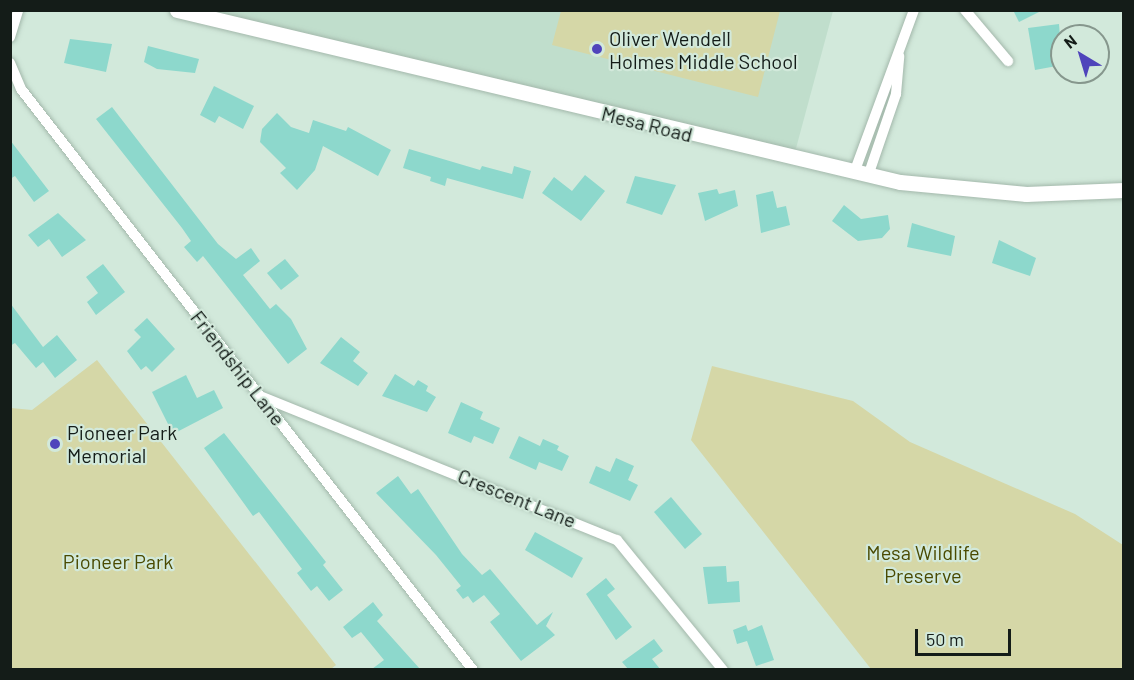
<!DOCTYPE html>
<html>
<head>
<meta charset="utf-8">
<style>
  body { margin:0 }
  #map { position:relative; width:1134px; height:680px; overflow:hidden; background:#d2e9db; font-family:Barlow,sans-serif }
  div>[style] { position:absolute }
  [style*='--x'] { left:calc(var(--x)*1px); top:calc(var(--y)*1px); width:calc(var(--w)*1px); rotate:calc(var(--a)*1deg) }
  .built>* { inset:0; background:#c0decc }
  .green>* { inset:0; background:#d5d7a7 }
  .building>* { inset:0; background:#8dd8cc }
  .roads { filter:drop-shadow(0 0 2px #a3b8ab) drop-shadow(0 0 2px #a3b8ab) }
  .street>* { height:10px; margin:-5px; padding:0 5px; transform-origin:5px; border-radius:5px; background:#fff }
  .secondary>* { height:15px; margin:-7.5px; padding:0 7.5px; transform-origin:7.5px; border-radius:7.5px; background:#fff }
  .dots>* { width:16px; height:16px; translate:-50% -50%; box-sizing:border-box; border:3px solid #d2e9db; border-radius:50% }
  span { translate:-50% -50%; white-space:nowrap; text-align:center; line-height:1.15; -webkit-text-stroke:4.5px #d2e9db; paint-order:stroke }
  .poi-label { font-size:20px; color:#141c18 }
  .left { translate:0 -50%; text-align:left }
  .street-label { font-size:20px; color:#141c18 }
  .park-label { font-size:20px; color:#4a4a01 }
  .frame { position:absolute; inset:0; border:12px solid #141c18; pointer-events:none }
  .north { position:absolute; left:1050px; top:24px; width:60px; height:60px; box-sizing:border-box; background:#d2e9db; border:2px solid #86978d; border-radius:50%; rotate:322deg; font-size:16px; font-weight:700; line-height:24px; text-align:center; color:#141c18 }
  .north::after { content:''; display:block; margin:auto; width:21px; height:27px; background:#4f44bb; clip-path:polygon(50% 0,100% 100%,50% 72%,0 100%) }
  .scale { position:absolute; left:915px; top:629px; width:96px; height:27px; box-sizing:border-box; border:3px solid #141c18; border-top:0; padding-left:8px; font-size:18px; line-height:21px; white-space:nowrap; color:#141c18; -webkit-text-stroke:4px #d2e9db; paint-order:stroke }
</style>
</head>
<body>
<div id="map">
  <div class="built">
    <i style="clip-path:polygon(211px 11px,833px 11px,795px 152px)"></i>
  </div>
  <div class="green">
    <i style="clip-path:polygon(561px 11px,561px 10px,780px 11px,758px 97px,552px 45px)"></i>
    <i style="clip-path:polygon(97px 360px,336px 665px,331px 669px,11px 669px,11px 408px,32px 410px)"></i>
    <i style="clip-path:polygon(712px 366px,853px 401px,910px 442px,1075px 514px,1123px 545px,1123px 669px,871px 669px,691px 440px)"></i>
  </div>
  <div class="building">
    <i style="clip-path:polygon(1013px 10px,1043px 10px,1019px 22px)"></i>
    <i style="clip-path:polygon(1059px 24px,1062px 65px,1035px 70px,1028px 28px)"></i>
    <i style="clip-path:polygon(70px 39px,112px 44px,106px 72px,64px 63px)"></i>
    <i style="clip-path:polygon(148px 46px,199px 59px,195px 73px,157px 69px,144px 62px)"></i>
    <i style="clip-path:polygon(214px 86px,254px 106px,243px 129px,219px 116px,215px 123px,200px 115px)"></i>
    <i style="clip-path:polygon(112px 107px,218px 244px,236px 259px,251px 248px,260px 261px,243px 275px,270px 309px,276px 304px,291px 319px,307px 349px,288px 364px,203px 256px,197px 262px,184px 247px,191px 241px,182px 228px,96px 119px)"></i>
    <i style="clip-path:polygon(277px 113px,291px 127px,309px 133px,313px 120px,346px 131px,348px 127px,391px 150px,378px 176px,323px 146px,315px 170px,297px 190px,280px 173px,286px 168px,260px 142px,262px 129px)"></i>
    <i style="clip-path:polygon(10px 140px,49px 191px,34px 202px,15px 176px,10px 179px)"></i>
    <i style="clip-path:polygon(409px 149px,480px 170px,482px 166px,512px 174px,514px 166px,531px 171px,523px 199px,447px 178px,445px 186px,430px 181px,431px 177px,403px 168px)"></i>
    <i style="clip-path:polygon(585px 175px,605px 191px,581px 221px,542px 193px,554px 177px,572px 191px)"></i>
    <i style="clip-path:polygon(635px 176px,676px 185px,662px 215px,626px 203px)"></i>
    <i style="clip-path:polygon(717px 189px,719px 194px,735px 190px,738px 206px,705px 221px,698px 193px)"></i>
    <i style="clip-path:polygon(773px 191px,777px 208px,786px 206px,790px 225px,761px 233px,756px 195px)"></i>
    <i style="clip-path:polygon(844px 205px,861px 219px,888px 215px,890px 229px,882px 238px,858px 241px,832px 221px)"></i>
    <i style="clip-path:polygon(58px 213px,86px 240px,62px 257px,49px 239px,38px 247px,28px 235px)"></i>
    <i style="clip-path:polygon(912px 223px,955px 236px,951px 256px,907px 247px)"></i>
    <i style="clip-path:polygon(999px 240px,1036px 258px,1030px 276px,992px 263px)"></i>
    <i style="clip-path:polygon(285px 259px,299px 276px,281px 290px,267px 273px)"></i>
    <i style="clip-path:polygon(103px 264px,125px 292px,96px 315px,87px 302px,98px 293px,86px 277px)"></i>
    <i style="clip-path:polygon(10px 303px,43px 347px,57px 335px,77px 360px,55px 378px,43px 362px,36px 368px,15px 343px,10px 346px)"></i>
    <i style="clip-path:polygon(147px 318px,175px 349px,152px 372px,146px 366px,141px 370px,127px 351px,141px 337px,134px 330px)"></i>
    <i style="clip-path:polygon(341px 337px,360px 352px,353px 361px,368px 373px,358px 386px,320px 363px)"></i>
    <i style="clip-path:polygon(395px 374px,414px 386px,418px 380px,428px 386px,426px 391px,436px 397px,427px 412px,382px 396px)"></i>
    <i style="clip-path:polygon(186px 375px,197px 398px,214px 390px,223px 408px,173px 434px,152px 392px)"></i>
    <i style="clip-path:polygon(461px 402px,483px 412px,480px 419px,500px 428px,493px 444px,474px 436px,471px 443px,448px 433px)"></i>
    <i style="clip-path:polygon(224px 433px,326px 562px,323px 565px,343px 590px,329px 601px,317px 586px,311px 591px,297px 573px,302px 569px,259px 512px,253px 516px,204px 448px)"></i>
    <i style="clip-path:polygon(519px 436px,540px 446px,543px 439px,559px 446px,557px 450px,569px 456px,562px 471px,539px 462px,536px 470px,509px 458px)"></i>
    <i style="clip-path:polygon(616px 458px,634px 466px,628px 480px,638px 485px,630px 501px,589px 483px,596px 466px,610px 472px)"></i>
    <i style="clip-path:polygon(398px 476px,411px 494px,418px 489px,462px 554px,482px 575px,490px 569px,537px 625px,553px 612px,546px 626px,555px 635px,521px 661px,490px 622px,500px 614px,484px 595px,473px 603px,468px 596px,463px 599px,456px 590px,461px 586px,436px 555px,376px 493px)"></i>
    <i style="clip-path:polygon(671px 497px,702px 534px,685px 549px,654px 512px)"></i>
    <i style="clip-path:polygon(535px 532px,583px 558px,572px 578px,525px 550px)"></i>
    <i style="clip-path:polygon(726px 566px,727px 582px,739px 581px,740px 602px,708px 604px,703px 567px)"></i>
    <i style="clip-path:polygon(606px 578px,615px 589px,607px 595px,632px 627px,616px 640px,586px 594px)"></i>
    <i style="clip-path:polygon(373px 602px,383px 615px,377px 621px,420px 669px,372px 669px,384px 660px,361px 632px,352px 638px,343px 627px)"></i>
    <i style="clip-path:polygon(746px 625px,748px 631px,762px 625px,774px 660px,756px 666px,747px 641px,737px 644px,733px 630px)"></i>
    <i style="clip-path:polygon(654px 639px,663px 651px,652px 659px,660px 669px,628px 669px,622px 662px)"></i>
  </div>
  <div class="roads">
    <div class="street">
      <i style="--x:965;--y:10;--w:67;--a:49.9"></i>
      <i style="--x:10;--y:37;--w:28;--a:-73"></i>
      <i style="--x:10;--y:63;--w:28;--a:67"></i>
      <i style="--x:21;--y:89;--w:736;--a:52.12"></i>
      <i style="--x:854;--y:173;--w:174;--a:-69.8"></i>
      <i style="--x:868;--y:176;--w:87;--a:-71.1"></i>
      <i style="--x:896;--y:94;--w:38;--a:-85"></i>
      <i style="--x:260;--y:396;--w:385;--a:22"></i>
      <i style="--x:617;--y:540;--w:168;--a:50.8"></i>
    </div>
    <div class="secondary">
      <i style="--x:177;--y:10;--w:743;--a:13.38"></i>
      <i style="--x:900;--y:182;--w:127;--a:5.4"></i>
      <i style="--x:1026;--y:194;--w:98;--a:-2.3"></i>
    </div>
  </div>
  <div class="dots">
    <i style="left:597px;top:49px;background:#4f44bb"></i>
    <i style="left:55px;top:444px;background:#4f44bb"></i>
  </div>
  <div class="poi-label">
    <span class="left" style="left:609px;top:50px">Oliver Wendell<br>Holmes Middle School</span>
    <span class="left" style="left:67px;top:444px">Pioneer Park<br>Memorial</span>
  </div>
  <div class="street-label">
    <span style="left:647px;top:124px;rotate:14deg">Mesa Road</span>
    <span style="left:238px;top:368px;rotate:52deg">Friendship Lane</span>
    <span style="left:517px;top:498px;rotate:22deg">Crescent Lane</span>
  </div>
  <div class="park-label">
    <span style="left:923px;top:564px">Mesa Wildlife<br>Preserve</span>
    <span style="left:118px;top:561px">Pioneer Park</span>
  </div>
  <div class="frame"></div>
  <div class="north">N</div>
  <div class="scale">50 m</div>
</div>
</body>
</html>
